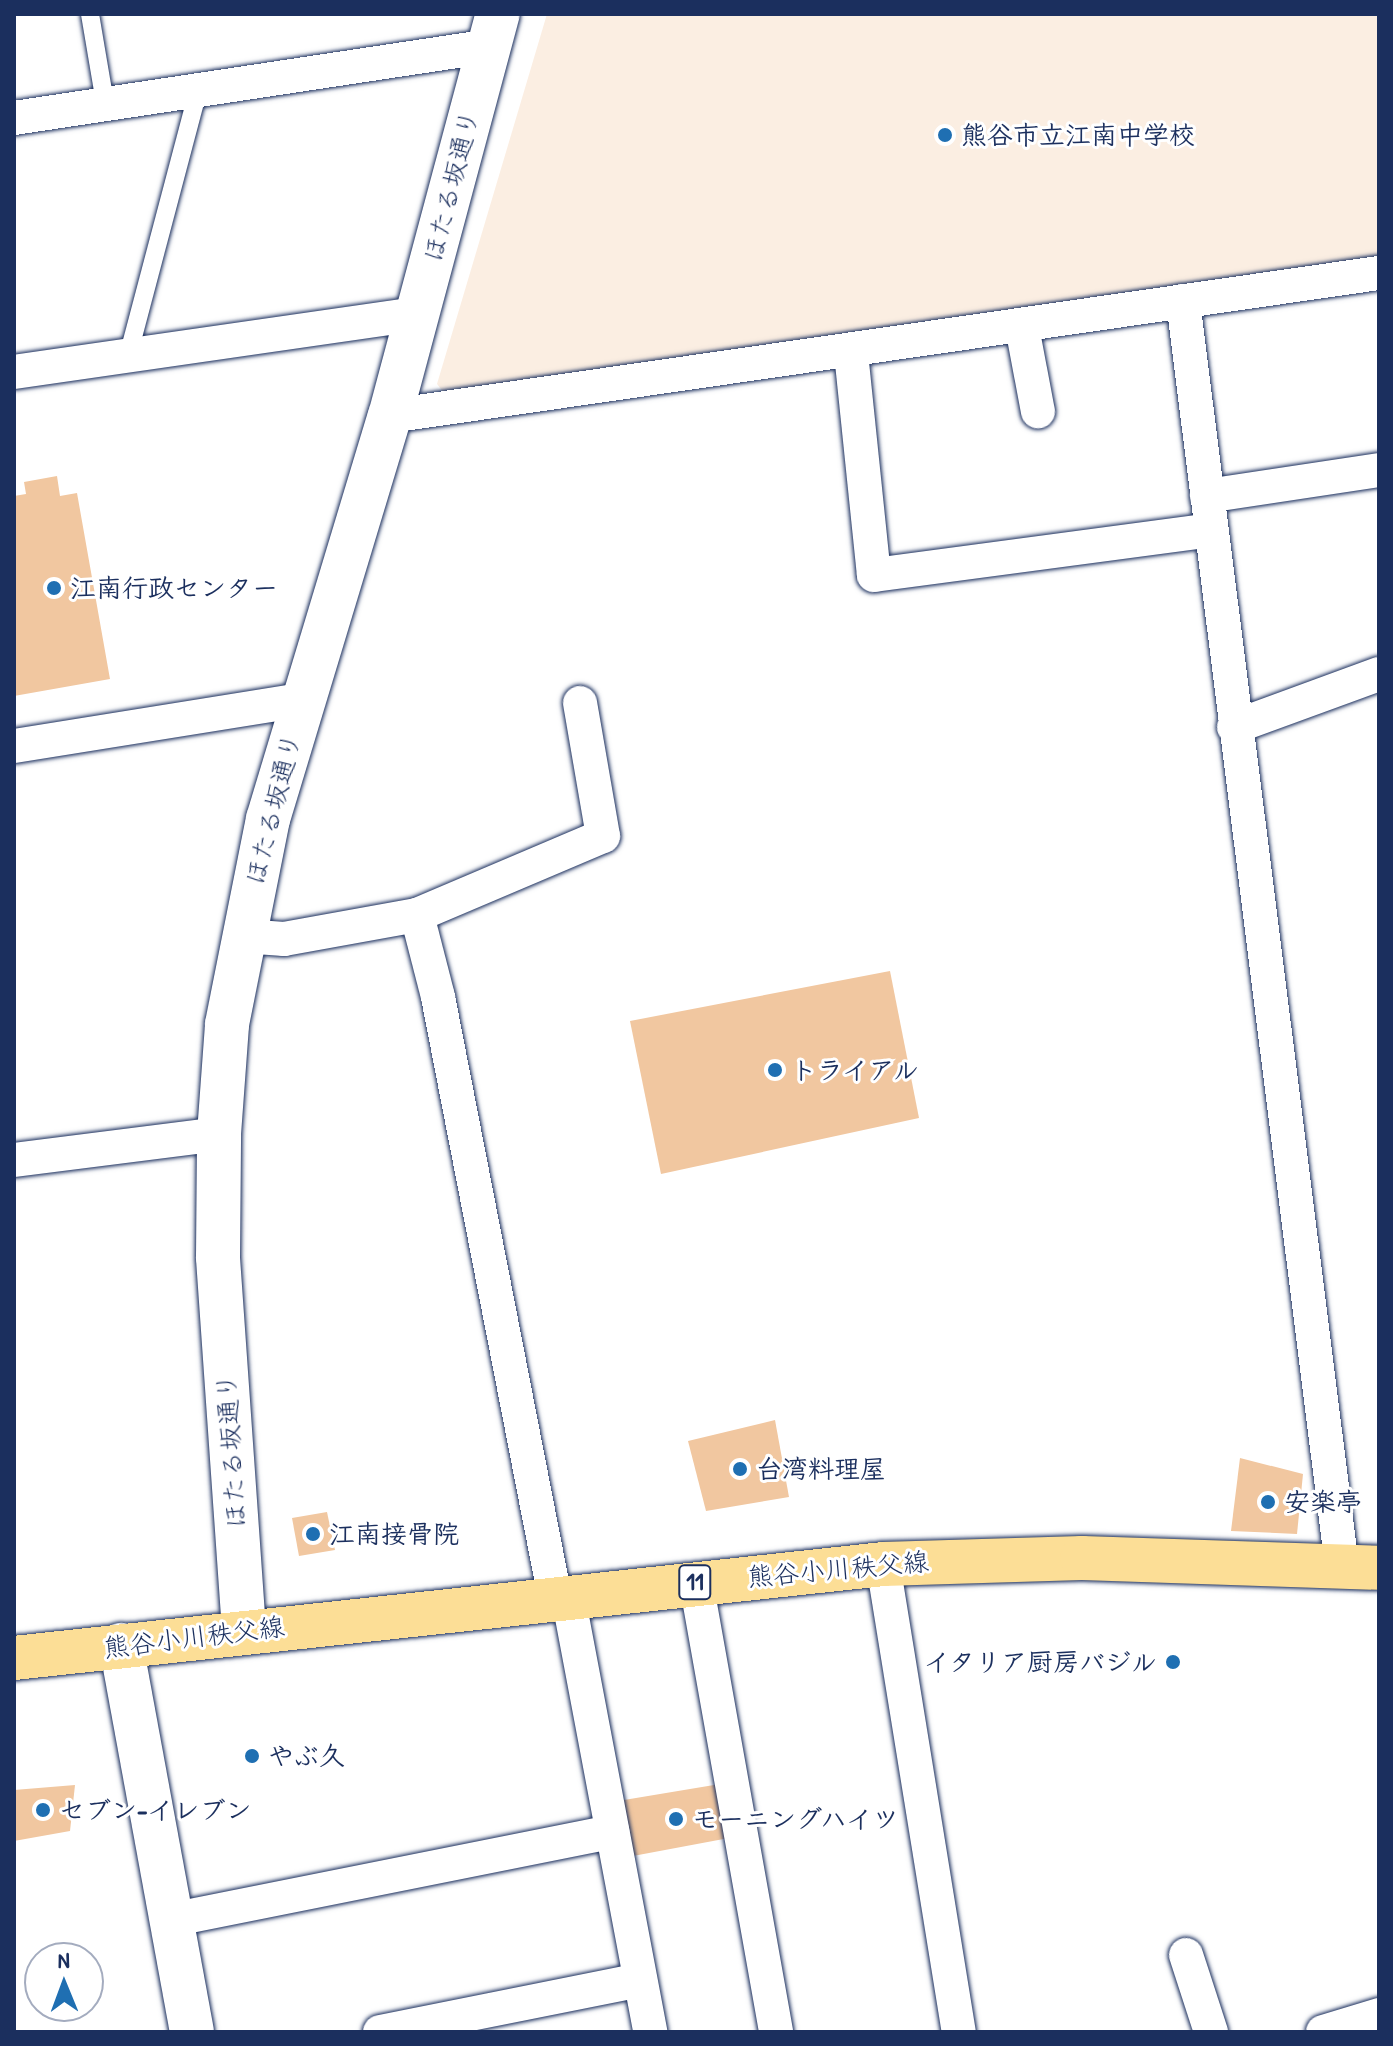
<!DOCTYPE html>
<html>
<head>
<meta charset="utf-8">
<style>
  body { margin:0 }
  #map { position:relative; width:1393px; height:2046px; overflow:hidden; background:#fff; font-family:"Patrick Hand","Klee One",sans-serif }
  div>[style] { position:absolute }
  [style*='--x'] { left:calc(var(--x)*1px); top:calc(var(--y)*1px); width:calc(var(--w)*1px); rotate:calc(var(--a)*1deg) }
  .built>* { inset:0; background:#fbeee2 }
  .building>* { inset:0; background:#f1c7a0 }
  .roads { filter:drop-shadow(0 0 2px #1b2f5e) drop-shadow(0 0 2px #1b2f5e) }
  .service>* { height:18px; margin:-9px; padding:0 9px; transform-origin:9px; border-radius:9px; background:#fff }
  .minor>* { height:34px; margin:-17px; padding:0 17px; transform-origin:17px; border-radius:17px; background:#fff }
  .tertiary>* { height:44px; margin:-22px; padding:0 22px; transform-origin:22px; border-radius:22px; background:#fff }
  .primary>* { height:44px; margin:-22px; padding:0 22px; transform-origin:22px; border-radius:22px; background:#fcde96 }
  .dots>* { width:22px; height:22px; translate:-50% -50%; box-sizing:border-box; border:4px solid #fff; border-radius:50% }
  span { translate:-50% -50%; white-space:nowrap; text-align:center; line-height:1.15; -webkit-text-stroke:6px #fff; paint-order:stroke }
  .shield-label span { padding:2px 6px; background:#fff; border:2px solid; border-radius:6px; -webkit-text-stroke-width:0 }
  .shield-label { font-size:24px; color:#1b2f5e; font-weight:700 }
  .poi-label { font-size:26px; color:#1b2f5e; font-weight:700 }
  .left { translate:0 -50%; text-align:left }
  .right { translate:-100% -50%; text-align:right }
  .street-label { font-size:26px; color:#1b2f5e }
  .frame { position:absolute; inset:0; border:16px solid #1b2f5e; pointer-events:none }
  .north { position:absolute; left:24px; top:1942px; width:80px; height:80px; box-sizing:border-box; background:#fff; border:2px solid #a4acbf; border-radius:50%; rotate:359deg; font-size:22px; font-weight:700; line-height:32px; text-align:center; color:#1b2f5e }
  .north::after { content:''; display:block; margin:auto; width:28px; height:36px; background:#1f6fb2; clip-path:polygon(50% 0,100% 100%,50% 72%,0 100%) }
</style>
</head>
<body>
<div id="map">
  <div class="built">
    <i style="clip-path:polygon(547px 14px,1379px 14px,1379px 256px,448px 398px,437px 384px)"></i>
  </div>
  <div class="building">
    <i style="clip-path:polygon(57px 476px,60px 496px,77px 493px,110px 679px,14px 696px,14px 496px,26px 494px,24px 482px)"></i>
    <i style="clip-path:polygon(890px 971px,919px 1118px,661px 1174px,630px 1021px)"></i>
    <i style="clip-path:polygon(775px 1420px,789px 1497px,706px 1511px,688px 1441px)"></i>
    <i style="clip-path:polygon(1240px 1458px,1303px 1474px,1297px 1534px,1231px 1531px)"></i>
    <i style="clip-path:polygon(327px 1512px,335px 1550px,299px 1556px,292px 1518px)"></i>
    <i style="clip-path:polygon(720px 1784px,729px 1838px,633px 1856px,624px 1800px)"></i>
    <i style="clip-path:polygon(75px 1785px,70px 1831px,14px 1841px,14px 1790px)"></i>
  </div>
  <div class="roads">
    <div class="service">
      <i style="--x:90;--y:14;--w:90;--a:80.4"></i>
      <i style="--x:128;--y:356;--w:278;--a:-75.2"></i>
    </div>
    <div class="minor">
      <i style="--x:14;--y:118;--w:479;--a:-8.6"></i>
      <i style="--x:1183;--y:301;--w:1276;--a:82.84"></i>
      <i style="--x:1022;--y:327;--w:86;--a:79.3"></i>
      <i style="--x:851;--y:353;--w:223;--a:84.1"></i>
      <i style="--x:874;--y:575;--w:340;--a:-7.6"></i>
      <i style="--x:14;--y:372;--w:408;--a:-8.2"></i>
      <i style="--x:390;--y:416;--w:999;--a:-8.23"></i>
      <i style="--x:1207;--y:496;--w:174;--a:-8.6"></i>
      <i style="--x:1234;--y:727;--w:154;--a:-20.1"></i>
      <i style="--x:14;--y:746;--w:292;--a:-9.1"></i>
      <i style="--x:417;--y:915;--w:85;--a:75.6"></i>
      <i style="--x:438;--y:997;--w:612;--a:78.98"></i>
      <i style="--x:243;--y:936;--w:41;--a:4.2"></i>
      <i style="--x:284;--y:939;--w:135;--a:-10.2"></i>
      <i style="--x:417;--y:915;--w:202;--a:-23"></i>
      <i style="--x:603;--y:836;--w:135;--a:-99.8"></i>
      <i style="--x:14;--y:1160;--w:207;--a:-7.2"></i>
      <i style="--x:883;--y:1564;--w:474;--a:80.8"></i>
      <i style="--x:696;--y:1582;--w:457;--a:79.9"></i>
      <i style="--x:568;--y:1596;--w:444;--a:79.3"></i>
      <i style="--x:170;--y:1920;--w:451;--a:-11.3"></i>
      <i style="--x:1186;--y:1955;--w:81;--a:72"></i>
      <i style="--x:380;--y:2032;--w:265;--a:-11.3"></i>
      <i style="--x:1323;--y:2032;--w:59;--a:-16.9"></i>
    </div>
    <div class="tertiary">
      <i style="--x:244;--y:1630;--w:374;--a:-94"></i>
      <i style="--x:218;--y:1257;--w:123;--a:-89.5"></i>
      <i style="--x:219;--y:1134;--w:110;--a:-85.8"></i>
      <i style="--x:227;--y:1024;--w:209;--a:-78.7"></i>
      <i style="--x:268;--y:819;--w:421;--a:-73.2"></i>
      <i style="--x:390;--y:416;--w:416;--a:-75"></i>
      <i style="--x:121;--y:1645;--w:393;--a:79.6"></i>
    </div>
    <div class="primary">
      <i style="--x:14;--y:1658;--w:874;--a:-6.17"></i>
      <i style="--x:883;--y:1564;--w:199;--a:-1.7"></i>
      <i style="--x:1082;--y:1558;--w:297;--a:1.9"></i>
    </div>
  </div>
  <div class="dots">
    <i style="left:945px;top:135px;background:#1f6fb2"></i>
    <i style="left:54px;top:588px;background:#1f6fb2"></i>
    <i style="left:775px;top:1070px;background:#1f6fb2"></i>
    <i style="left:740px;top:1469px;background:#1f6fb2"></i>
    <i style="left:1268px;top:1502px;background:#1f6fb2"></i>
    <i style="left:313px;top:1534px;background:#1f6fb2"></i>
    <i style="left:1173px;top:1662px;background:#1f6fb2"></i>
    <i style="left:252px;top:1756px;background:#1f6fb2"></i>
    <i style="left:43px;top:1810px;background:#1f6fb2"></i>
    <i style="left:676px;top:1819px;background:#1f6fb2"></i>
  </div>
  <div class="shield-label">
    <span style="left:695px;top:1582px">11</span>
  </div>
  <div class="poi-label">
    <span class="left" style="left:961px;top:135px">熊谷市立江南中学校</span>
    <span class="left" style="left:70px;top:588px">江南行政センター</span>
    <span class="left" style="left:791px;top:1070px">トライアル</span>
    <span class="left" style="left:756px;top:1469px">台湾料理屋</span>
    <span class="left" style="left:1284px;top:1502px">安楽亭</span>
    <span class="left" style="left:329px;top:1534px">江南接骨院</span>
    <span class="right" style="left:1157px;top:1662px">イタリア厨房バジル</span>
    <span class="left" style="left:268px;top:1756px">やぶ久</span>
    <span class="left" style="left:59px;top:1810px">セブン-イレブン</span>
    <span class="left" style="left:692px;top:1819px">モーニングハイツ</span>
  </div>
  <div class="street-label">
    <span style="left:451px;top:186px;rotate:-76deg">ほたる坂通り</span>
    <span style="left:273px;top:809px;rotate:-76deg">ほたる坂通り</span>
    <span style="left:231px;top:1451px;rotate:-94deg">ほたる坂通り</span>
    <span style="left:838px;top:1569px;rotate:-5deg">熊谷小川秩父線</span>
    <span style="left:194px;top:1637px;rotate:-7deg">熊谷小川秩父線</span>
  </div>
  <div class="frame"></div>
  <div class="north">N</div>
</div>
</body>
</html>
